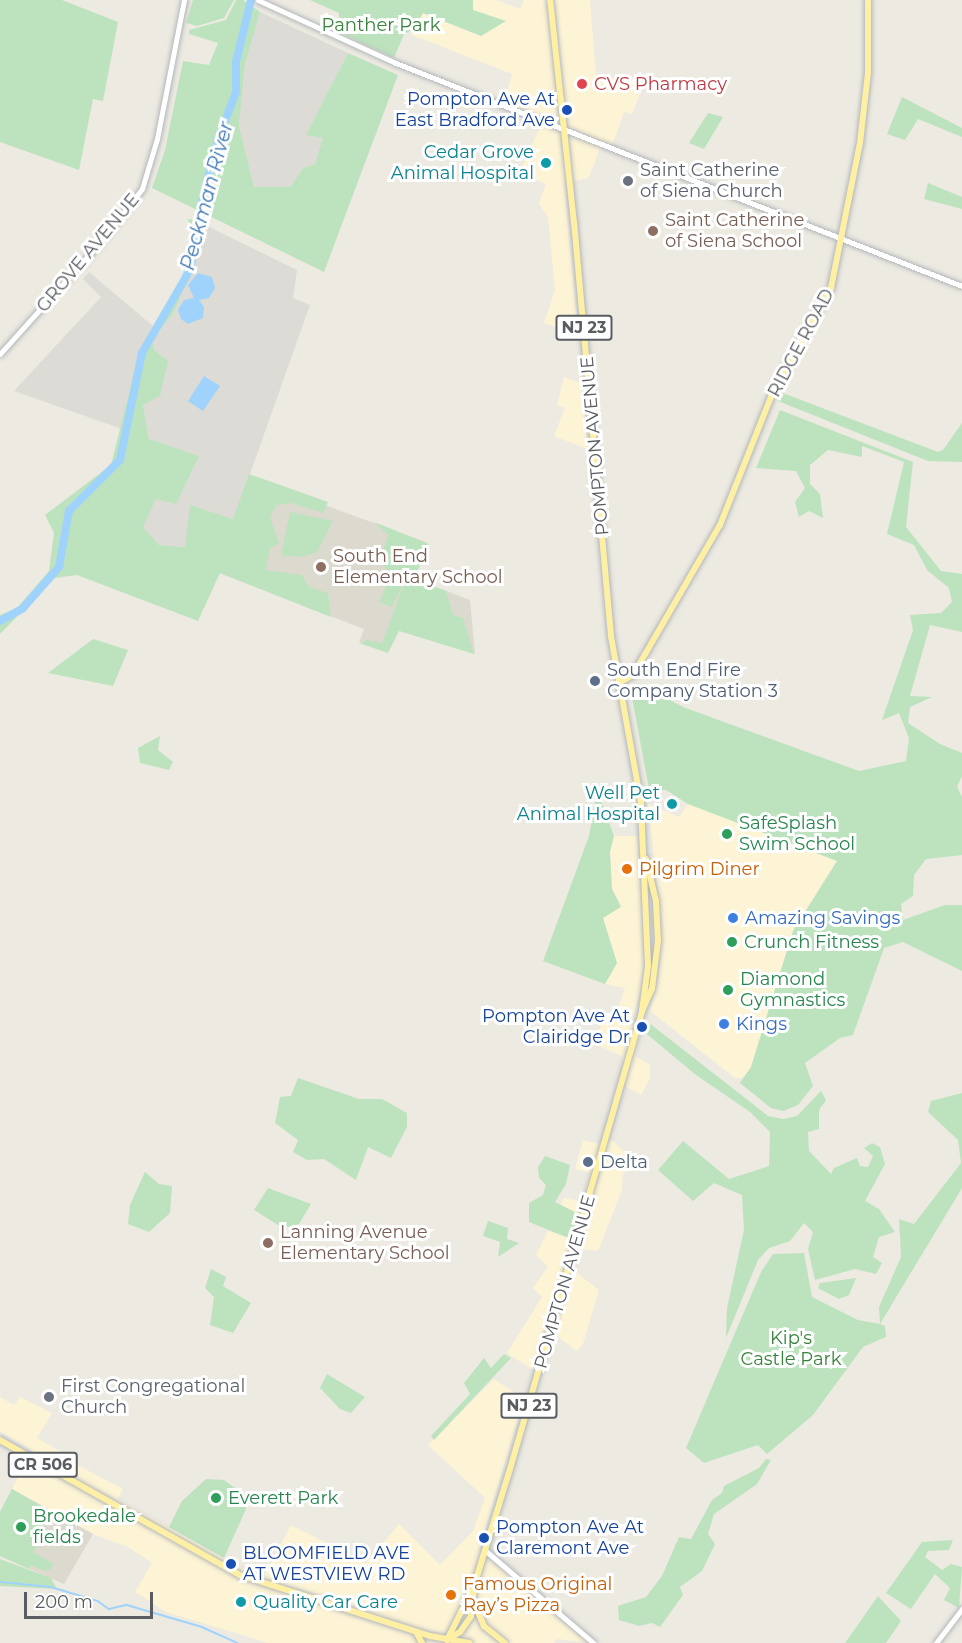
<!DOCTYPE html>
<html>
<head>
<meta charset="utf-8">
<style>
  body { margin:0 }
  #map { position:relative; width:962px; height:1643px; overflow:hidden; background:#eceae1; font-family:Montserrat,sans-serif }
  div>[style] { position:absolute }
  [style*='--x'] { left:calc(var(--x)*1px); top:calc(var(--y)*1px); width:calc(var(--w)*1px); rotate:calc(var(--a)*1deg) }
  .commercial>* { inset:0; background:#fdf4d5 }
  .industrial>* { inset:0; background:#dddbd5 }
  .education>* { inset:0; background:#dcd9cf }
  .green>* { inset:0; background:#bde3be }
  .water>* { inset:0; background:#a0d3fc }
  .stream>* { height:1.5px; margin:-0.75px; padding:0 0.75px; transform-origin:0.75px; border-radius:0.75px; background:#a0d3fc }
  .river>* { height:8px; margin:-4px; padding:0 4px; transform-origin:4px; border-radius:4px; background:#a0d3fc }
  .roads { filter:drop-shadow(0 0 2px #b3b7bb) drop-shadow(0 0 2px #b3b7bb) }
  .minor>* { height:4.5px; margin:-2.25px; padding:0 2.25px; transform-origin:2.25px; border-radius:2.25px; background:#fff }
  .major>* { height:6px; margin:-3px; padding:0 3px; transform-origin:3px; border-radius:3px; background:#fdf0a5 }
  .dots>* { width:16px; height:16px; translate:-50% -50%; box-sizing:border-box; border:3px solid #fff; border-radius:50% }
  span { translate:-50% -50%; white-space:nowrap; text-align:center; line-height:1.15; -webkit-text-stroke:6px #fff; paint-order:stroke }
  .shield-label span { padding:2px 4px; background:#fff; border:2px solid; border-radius:4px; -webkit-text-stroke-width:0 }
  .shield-label { font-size:16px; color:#595d61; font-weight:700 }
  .park-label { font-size:18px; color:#37833b }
  .health-label { font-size:18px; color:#be3a42 }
  .left { translate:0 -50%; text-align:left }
  .transit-label { font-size:18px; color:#164399 }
  .right { translate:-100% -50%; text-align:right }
  .culture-label { font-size:18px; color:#0d838f }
  .worship-label { font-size:18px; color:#5b616d }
  .education-label { font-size:18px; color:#785e54 }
  .street-label { font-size:18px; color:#595d61 }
  .service-label { font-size:18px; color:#4e5e75 }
  .leisure-label { font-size:18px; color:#27864d }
  .food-label { font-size:18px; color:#c56008 }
  .shop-label { font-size:18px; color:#366cbe }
  .water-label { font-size:20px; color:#4179b6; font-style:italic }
  .scale { position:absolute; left:24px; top:1592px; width:129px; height:27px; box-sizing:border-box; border:3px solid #595d61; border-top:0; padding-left:8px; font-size:18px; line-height:21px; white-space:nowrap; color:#595d61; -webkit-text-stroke:4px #fff; paint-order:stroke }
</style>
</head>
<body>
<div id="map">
  <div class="commercial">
    <i style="clip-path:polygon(473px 0,496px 0,520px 9px,524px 0,590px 0,596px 76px,644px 84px,632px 114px,624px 112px,613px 143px,599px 150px,589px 178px,564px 183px,578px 334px,544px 323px,555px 290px,548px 218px,539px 203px,546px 184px,519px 173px,540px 127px,505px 99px,512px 74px,412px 35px,423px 13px,481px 36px,505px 21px,473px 10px)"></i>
    <i style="clip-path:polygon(564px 377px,583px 384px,587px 449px,554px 436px,565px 408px,557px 405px)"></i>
    <i style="clip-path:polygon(648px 804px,679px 817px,688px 804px,837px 861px,793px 931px,751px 1067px,742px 1078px,735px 1078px,650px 1011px,658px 978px,662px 929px)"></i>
    <i style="clip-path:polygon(614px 836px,637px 836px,645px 956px,643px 980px,631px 1025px,642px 1030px,635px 1056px,650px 1065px,650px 1078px,641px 1095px,626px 1087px,622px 1056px,594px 1044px,604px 1017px,617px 1012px,625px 988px,605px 984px,617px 963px,603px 918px,621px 906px,612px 889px,610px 852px)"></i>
    <i style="clip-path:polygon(583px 1140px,599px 1144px,612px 1140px,636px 1163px,623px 1174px,622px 1190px,598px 1251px,582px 1249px,574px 1271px,599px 1290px,583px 1344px,577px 1351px,557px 1336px,533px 1370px,507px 1353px,542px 1297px,533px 1288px,548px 1267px,536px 1255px,548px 1231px,572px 1239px,579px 1214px,560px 1206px,564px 1198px,583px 1202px,590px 1173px,575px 1169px)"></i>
    <i style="clip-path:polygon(494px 1379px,524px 1399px,479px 1549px,592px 1643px,557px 1639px,554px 1643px,268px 1643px,166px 1612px,135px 1592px,152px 1563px,128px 1547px,93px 1534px,12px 1489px,32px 1450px,0 1432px,0 1397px,14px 1405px,20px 1397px,52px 1413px,37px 1438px,67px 1455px,66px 1459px,123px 1489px,118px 1499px,240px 1567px,264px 1576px,291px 1525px,366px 1563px,399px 1524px,440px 1565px,473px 1531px,485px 1498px,428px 1445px)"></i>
  </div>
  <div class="industrial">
    <i style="clip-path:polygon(260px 12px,348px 53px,307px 134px,324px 138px,315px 164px,303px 168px,290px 187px,254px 187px,239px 126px,245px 65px)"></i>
    <i style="clip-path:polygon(203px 224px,297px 270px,293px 298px,310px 305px,233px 522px,185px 547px,159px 545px,142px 527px,156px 499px,198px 456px,149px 439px,143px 405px,154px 350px,152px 339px,173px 314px,203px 241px)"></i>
    <i style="clip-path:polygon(89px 272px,154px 327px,122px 429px,14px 391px,101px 297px,83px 279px)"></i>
  </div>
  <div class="education">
    <i style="clip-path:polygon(257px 480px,428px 543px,414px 579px,470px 600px,475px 654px,415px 631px,390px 626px,379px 649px,359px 643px,364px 629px,222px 574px)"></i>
    <i style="clip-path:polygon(12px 1489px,93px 1534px,64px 1584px,0 1556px,0 1512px)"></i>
  </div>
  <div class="green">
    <i style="clip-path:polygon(0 0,62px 0,118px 22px,103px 101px,93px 99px,79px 170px,0 142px)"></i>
    <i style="clip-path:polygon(193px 0,234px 0,224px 18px,197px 26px,186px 23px)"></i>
    <i style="clip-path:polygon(236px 0,243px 0,260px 12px,245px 65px,239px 126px,254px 187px,290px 187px,303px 168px,315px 164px,323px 138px,306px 135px,348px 53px,398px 75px,324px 272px,152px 188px,165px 150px,183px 61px,209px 65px,218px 43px,189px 34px,189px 30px,226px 20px)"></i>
    <i style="clip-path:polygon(310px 0,473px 0,473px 10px,506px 21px,481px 36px,423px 13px,414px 29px,404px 34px,394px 58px,339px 32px,339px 13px)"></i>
    <i style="clip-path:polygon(902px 97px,962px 128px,962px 137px,918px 119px,905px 140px,887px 134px)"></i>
    <i style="clip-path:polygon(708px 113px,723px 117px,704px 149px,689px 143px)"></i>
    <i style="clip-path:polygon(928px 183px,962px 197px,962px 209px,924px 199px)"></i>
    <i style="clip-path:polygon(188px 219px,203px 221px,204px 241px,173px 314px,152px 339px,154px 350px,168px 361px,160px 396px,143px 405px,149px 439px,199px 456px,176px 504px,156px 499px,143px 527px,159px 545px,185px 547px,190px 505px,233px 519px,249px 474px,328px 502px,323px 513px,291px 503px,276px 505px,270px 517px,279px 544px,270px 548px,266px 570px,302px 575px,309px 587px,328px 593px,331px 617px,220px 573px,198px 621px,77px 575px,55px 578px,0 634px,0 615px,17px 608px,49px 571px,54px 533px,45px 515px,111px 465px,140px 349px,185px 274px,193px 242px)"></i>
    <i style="clip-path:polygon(780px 392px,938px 452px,943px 450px,962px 423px,962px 462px,928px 461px,778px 401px)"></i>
    <i style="clip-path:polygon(780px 410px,913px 462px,906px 527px,941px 571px,962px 574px,962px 632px,930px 625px,910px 696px,932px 697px,910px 707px,908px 723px,940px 744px,962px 753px,962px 776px,957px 787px,962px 797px,962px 855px,926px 859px,914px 875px,913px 896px,901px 904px,903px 920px,945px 905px,962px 905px,962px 971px,903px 942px,884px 948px,853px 1035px,840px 1038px,805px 1063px,813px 1086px,798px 1105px,783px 1111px,771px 1108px,740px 1083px,751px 1067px,793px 931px,837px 861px,688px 804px,666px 790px,649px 789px,631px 692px,638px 683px,683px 707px,859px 771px,906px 761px,909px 738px,899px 713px,882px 720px,913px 630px,910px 615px,941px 613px,952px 602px,949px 588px,927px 570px,914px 545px,887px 534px,904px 462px,862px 446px,862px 457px,828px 450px,810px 465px,810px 484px,820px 494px,823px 518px,809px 511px,799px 517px,795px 502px,805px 488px,796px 471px,756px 468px)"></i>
    <i style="clip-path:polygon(290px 512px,333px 521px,317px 552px,301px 557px,281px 555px)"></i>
    <i style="clip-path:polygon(374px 522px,429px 544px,414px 579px,446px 591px,453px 615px,463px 618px,474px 654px,399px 631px,388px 653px,362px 644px,365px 640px,382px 643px,405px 581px,390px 574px,380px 560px,388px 535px)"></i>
    <i style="clip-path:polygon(390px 577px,404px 583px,392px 607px,379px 602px)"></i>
    <i style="clip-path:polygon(93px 639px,128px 650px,113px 686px,48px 673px)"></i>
    <i style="clip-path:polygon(160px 736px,158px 750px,173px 762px,169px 770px,140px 763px,138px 748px)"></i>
    <i style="clip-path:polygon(597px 790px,614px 836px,610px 852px,612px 889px,621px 907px,603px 918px,617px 963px,605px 984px,543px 961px,589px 836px)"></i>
    <i style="clip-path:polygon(649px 1023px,768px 1116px,783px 1119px,797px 1116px,821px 1091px,826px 1100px,819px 1110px,819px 1129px,808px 1132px,809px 1151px,831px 1174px,834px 1168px,857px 1158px,860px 1166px,868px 1167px,873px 1156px,864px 1148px,872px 1143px,880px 1147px,885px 1164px,865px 1201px,879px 1209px,895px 1232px,879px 1237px,873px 1257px,882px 1263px,876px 1274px,855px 1269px,815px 1280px,808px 1249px,813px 1232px,804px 1223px,790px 1241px,769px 1248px,758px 1260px,726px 1338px,727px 1308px,744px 1230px,742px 1195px,714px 1183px,693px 1201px,658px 1170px,683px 1141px,729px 1179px,769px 1166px,770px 1132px,750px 1112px,696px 1075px,642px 1030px)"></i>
    <i style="clip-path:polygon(298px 1078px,359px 1099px,382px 1099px,407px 1113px,407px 1127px,391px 1158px,368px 1147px,356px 1180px,324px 1159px,307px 1160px,293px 1152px,298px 1140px,275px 1123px,280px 1097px,291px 1096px)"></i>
    <i style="clip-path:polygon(962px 1093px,962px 1188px,880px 1324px,885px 1326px,886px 1337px,863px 1347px,813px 1415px,767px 1454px,758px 1445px,704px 1463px,686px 1448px,761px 1272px,773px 1254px,804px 1253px,812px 1297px,858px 1320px,880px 1324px,879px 1307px,901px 1257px,899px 1219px,914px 1224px,961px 1163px,958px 1140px,928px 1112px,931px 1101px)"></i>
    <i style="clip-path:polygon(545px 1156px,570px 1165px,566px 1184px,555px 1202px,579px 1214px,571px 1239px,529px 1222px,529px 1203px,543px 1195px,546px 1185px,539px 1178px,538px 1167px)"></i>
    <i style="clip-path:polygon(145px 1172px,159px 1184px,172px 1186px,170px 1213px,149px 1232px,128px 1224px,130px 1205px)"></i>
    <i style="clip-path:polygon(268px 1188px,311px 1204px,299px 1224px,283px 1228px,254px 1210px)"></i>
    <i style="clip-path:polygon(488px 1221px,508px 1228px,507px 1239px,519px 1243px,498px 1257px,500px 1242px,483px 1236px)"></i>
    <i style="clip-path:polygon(211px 1269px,226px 1277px,223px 1286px,251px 1303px,233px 1333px,210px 1325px,214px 1297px,205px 1288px)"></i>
    <i style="clip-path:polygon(856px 1278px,849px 1295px,839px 1299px,818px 1288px,820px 1283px)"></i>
    <i style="clip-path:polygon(504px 1354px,511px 1358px,434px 1440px,431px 1436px,470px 1394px,464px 1383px,484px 1358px,491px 1368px)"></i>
    <i style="clip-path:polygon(327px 1374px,365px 1397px,351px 1413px,340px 1409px,320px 1388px)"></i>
    <i style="clip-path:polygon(766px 1459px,771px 1460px,757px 1484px,714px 1514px,708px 1534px,715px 1544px,702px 1571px,680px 1587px,683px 1595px,660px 1627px,652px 1623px,639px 1626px,619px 1620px,618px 1606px,646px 1597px,662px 1576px,679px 1537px,691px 1539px,712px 1500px,722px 1493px,724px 1486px,759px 1468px)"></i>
    <i style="clip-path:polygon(206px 1479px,224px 1480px,246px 1496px,246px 1509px,224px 1558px,169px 1527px,182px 1501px)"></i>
    <i style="clip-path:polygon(12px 1489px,48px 1510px,33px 1539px,40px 1543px,33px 1552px,54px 1564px,51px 1569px,44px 1571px,31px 1565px,29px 1569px,0 1556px,0 1512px)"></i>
    <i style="clip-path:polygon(953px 1540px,949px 1550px,928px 1551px,925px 1557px,942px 1570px,951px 1564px,962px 1567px,959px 1608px,944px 1600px,950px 1588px,935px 1574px,911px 1609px,886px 1593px,922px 1542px)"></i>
    <i style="clip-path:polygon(0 1559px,51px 1578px,57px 1589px,0 1586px)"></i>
    <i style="clip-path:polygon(878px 1596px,901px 1621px,886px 1643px,845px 1643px)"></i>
  </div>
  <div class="water">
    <i style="clip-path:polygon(198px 273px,212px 277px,215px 288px,209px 298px,199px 300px,204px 307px,203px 318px,188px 324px,181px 319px,178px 310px,184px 300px,194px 298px,188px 285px)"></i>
    <i style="clip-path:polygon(204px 376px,220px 386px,203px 411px,188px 401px)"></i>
  </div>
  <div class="stream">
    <i style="--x:0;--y:1582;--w:51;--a:5.6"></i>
    <i style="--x:51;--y:1587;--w:49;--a:16.6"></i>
    <i style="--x:98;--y:1601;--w:14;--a:36"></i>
    <i style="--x:109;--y:1609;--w:18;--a:-13"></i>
    <i style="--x:127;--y:1605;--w:78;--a:16.3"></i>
    <i style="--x:202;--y:1627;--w:39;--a:24"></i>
  </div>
  <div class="river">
    <i style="--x:0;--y:621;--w:26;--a:-29"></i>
    <i style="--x:23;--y:608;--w:55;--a:-48.7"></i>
    <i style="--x:59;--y:567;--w:57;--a:-79.9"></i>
    <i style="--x:69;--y:511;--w:72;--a:-45"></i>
    <i style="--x:120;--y:460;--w:109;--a:-78.4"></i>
    <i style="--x:142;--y:353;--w:88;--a:-59.9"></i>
    <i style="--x:186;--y:277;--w:32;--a:-70"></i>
    <i style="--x:197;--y:247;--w:46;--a:-83.8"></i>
    <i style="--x:202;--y:201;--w:61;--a:-75.7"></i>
    <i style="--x:217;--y:142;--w:53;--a:-69.2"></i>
    <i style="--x:236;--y:92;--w:30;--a:-90"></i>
    <i style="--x:236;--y:62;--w:64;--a:-76.4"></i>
  </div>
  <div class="roads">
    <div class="minor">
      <i style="--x:258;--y:0;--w:152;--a:24.5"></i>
      <i style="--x:396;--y:63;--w:608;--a:21.5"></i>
      <i style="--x:0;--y:354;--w:156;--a:-48.1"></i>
      <i style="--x:104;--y:238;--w:62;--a:-52.2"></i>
      <i style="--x:142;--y:189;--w:52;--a:-73.3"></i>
      <i style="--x:157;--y:139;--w:142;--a:-79"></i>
      <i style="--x:485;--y:1550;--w:143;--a:40.5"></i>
      <i style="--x:936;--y:1643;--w:43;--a:-52.6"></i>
    </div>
    <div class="major">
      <i style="--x:619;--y:683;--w:16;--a:-30"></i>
      <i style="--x:633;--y:675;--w:173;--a:-59.9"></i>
      <i style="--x:720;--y:525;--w:149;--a:-68.3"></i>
      <i style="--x:775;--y:387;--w:114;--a:-60.5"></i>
      <i style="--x:831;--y:288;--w:148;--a:-78.7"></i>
      <i style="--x:860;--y:143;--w:70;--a:-83.5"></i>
      <i style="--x:868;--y:73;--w:73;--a:-90"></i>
      <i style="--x:642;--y:1011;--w:24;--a:-66"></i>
      <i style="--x:652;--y:989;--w:48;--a:-82.9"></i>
      <i style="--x:658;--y:941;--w:40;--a:-92.9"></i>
      <i style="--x:656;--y:901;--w:43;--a:-103.4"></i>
      <i style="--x:0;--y:1440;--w:275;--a:29.4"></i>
      <i style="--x:240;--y:1575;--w:200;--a:17.8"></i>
      <i style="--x:430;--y:1636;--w:40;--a:10"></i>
      <i style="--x:475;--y:1605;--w:23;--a:67"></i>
      <i style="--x:484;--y:1626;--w:27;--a:39"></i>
      <i style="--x:416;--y:1632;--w:13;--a:61"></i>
      <i style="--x:447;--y:1640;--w:60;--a:-63.4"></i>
      <i style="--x:474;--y:1586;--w:122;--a:-72.9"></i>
      <i style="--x:510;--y:1469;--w:477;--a:-73.9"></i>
      <i style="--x:642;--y:1011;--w:45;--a:-82.4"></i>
      <i style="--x:648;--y:966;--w:163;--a:-92.5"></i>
      <i style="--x:641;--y:803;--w:170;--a:-100.2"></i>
      <i style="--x:611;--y:636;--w:415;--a:-95.1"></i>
      <i style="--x:574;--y:223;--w:224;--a:-96.1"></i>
      <i style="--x:447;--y:1640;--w:15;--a:-32"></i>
      <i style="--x:460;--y:1632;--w:19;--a:-55"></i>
      <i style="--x:471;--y:1616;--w:30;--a:-84"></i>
    </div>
  </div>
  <div class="dots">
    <i style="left:582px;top:84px;background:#e0444e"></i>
    <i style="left:567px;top:110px;background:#1a4fb4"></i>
    <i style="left:546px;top:163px;background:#0f9aa8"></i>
    <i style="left:628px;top:181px;background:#6b7280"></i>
    <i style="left:653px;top:231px;background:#8d6e63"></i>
    <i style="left:321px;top:567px;background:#8d6e63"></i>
    <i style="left:595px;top:681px;background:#5c6f8a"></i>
    <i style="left:672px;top:804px;background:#0f9aa8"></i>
    <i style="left:727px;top:834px;background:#2e9e5b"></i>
    <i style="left:627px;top:869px;background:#e8710a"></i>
    <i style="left:733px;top:918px;background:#3f7fe0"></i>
    <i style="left:732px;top:942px;background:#2e9e5b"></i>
    <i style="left:728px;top:990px;background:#2e9e5b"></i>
    <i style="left:724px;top:1024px;background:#3f7fe0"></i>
    <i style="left:642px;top:1027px;background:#1a4fb4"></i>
    <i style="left:588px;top:1162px;background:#5c6f8a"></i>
    <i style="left:268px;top:1243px;background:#8d6e63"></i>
    <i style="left:49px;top:1397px;background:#6b7280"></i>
    <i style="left:216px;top:1498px;background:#2e9e5b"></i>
    <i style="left:21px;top:1527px;background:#2e9e5b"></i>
    <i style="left:484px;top:1538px;background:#1a4fb4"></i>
    <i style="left:231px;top:1564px;background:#1a4fb4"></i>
    <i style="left:451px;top:1595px;background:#e8710a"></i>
    <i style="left:241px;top:1602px;background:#0f9aa8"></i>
  </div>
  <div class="shield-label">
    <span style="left:584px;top:328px">NJ 23</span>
    <span style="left:529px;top:1406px">NJ 23</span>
    <span style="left:43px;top:1465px">CR 506</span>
  </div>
  <div class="park-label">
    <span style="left:381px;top:25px">Panther Park</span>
    <span style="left:791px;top:1349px">Kip's<br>Castle Park</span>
  </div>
  <div class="health-label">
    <span class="left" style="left:594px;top:84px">CVS Pharmacy</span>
  </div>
  <div class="transit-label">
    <span class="right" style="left:555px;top:110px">Pompton Ave At<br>East Bradford Ave</span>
    <span class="right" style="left:630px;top:1027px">Pompton Ave At<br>Clairidge Dr</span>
    <span class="left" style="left:496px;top:1538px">Pompton Ave At<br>Claremont Ave</span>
    <span class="left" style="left:243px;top:1564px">BLOOMFIELD AVE<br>AT WESTVIEW RD</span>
  </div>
  <div class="culture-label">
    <span class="right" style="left:534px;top:163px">Cedar Grove<br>Animal Hospital</span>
    <span class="right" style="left:660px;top:804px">Well Pet<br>Animal Hospital</span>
    <span class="left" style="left:253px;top:1602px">Quality Car Care</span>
  </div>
  <div class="worship-label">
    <span class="left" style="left:640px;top:181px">Saint Catherine<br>of Siena Church</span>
    <span class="left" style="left:61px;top:1397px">First Congregational<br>Church</span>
  </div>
  <div class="education-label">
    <span class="left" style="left:665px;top:231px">Saint Catherine<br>of Siena School</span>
    <span class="left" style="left:333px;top:567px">South End<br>Elementary School</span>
    <span class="left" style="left:280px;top:1243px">Lanning Avenue<br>Elementary School</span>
  </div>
  <div class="street-label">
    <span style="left:88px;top:253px;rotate:-50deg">GROVE AVENUE</span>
    <span style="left:801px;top:343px;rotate:-62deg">RIDGE ROAD</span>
    <span style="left:595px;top:446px;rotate:-95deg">POMPTON AVENUE</span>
    <span style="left:565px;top:1282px;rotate:-74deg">POMPTON AVENUE</span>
  </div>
  <div class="service-label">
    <span class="left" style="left:607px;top:681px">South End Fire<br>Company Station 3</span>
    <span class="left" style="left:600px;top:1162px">Delta</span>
  </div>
  <div class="leisure-label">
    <span class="left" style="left:739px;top:834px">SafeSplash<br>Swim School</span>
    <span class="left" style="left:744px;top:942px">Crunch Fitness</span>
    <span class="left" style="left:740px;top:990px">Diamond<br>Gymnastics</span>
    <span class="left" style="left:228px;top:1498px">Everett Park</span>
    <span class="left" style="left:33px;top:1527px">Brookedale<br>fields</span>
  </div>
  <div class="food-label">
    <span class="left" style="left:639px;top:869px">Pilgrim Diner</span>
    <span class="left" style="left:463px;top:1595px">Famous Original<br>Ray’s Pizza</span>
  </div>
  <div class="shop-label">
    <span class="left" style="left:745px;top:918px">Amazing Savings</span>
    <span class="left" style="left:736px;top:1024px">Kings</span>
  </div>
  <div class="water-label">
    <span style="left:207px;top:196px;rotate:-75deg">Peckman River</span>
  </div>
  <div class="scale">200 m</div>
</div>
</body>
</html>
